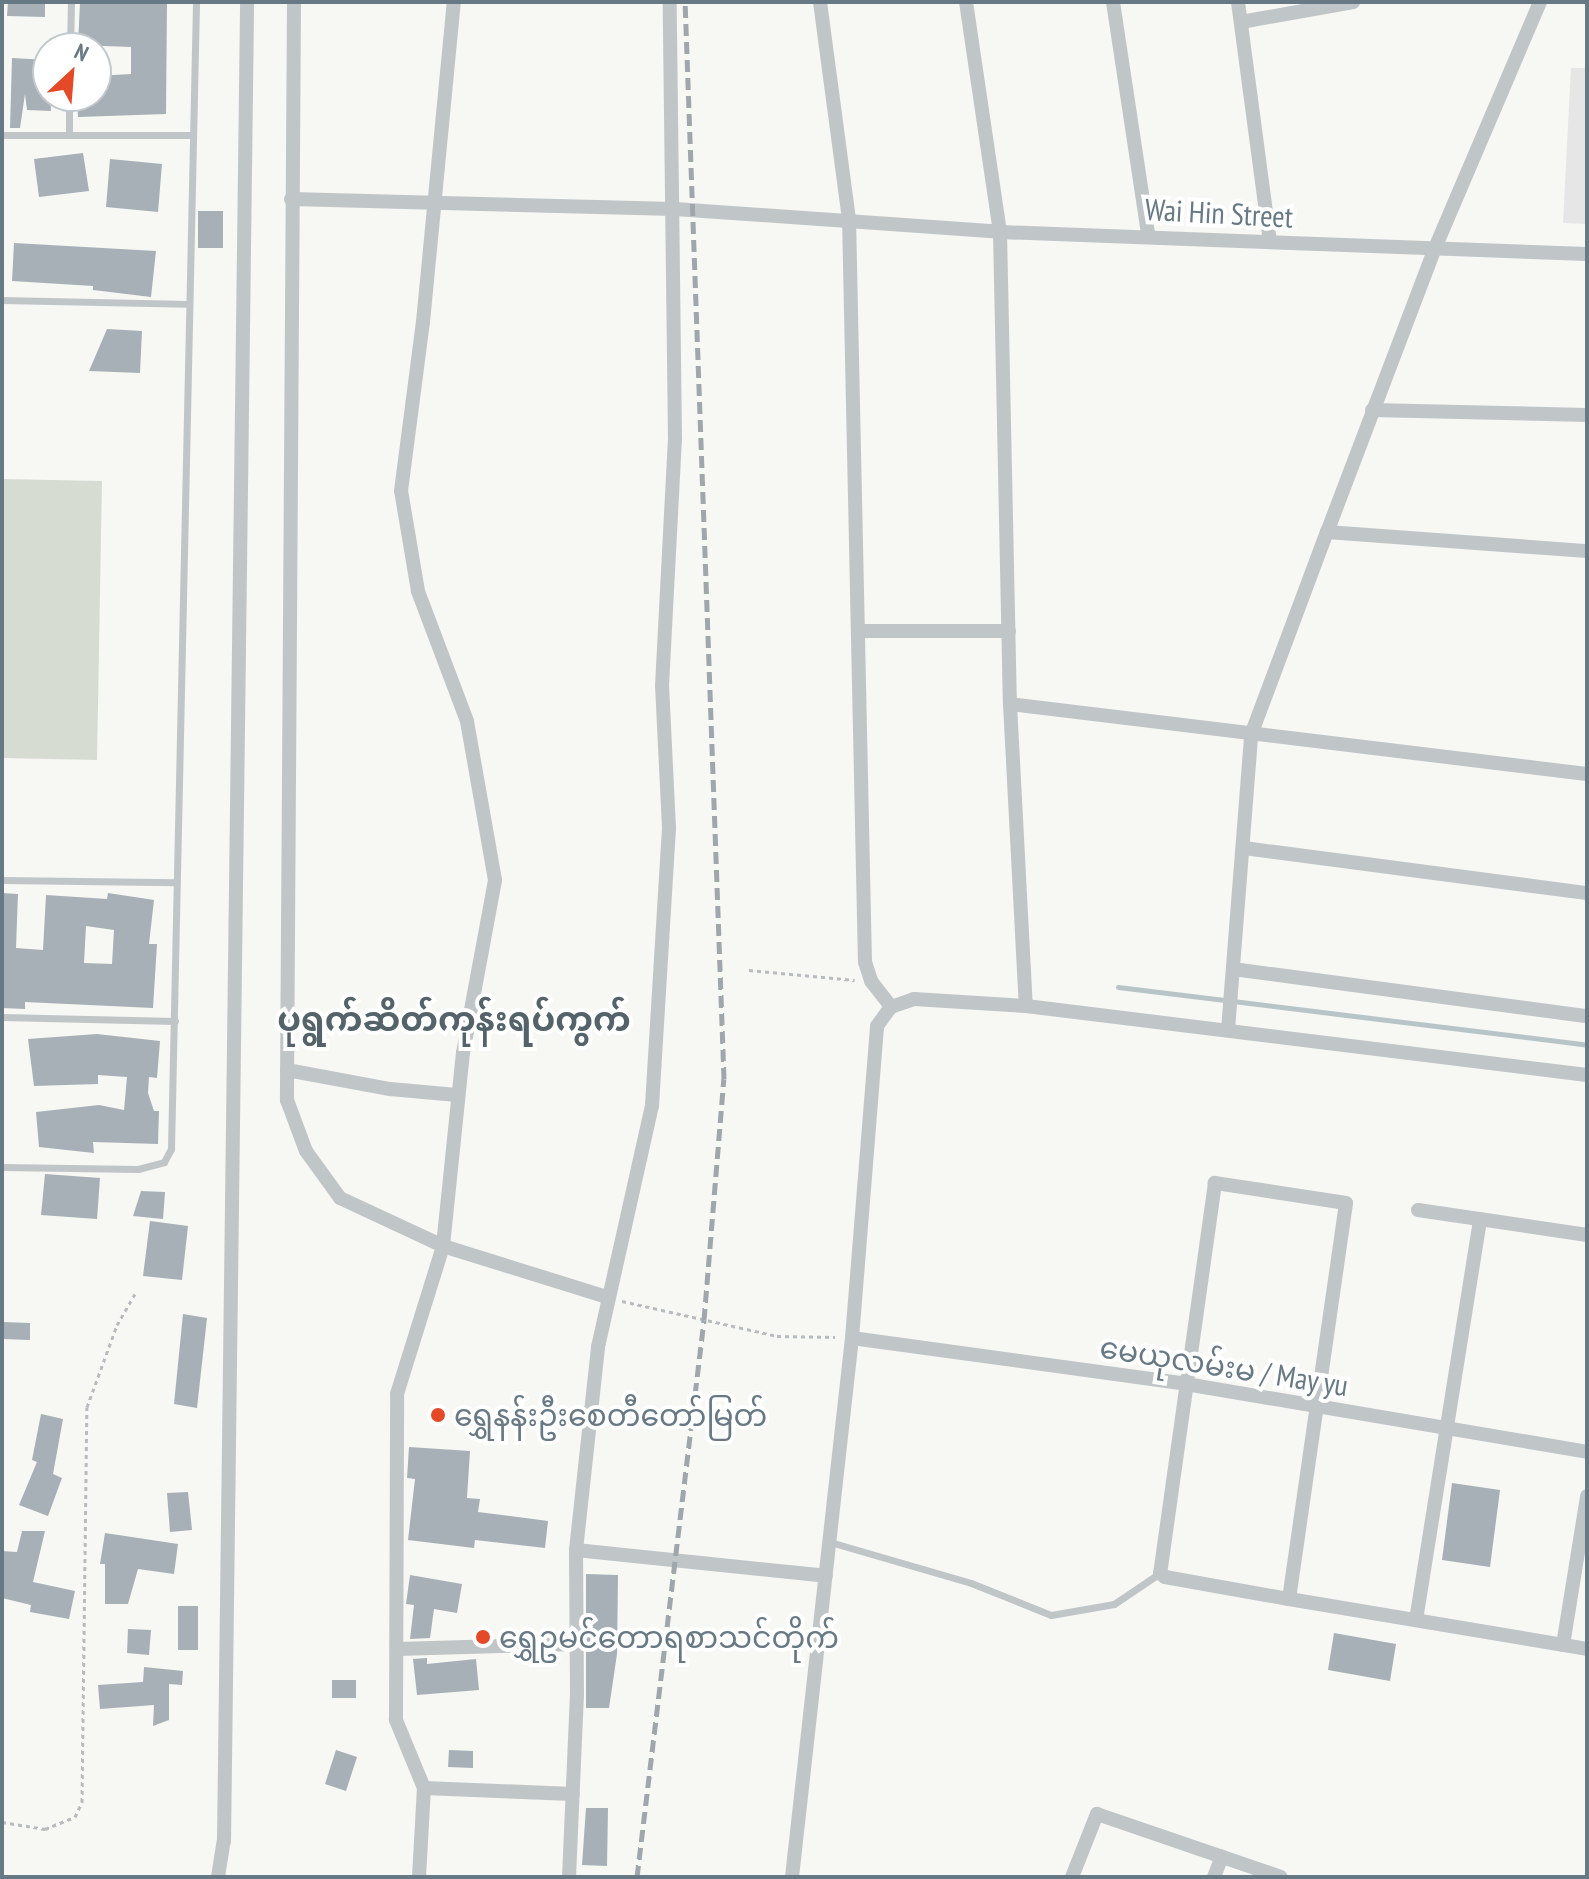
<!DOCTYPE html>
<html>
<head>
<meta charset="utf-8">
<style>
  body { margin:0 }
  #map { position:relative; width:1589px; height:1879px; overflow:hidden; background:#f7f7f4; font-family:"PT Sans Narrow","Noto Sans Myanmar",sans-serif }
  div>[style] { position:absolute }
  [style*='--x'] { left:calc(var(--x)*1px); top:calc(var(--y)*1px); width:calc(var(--w)*1px); rotate:calc(var(--a)*1deg) }
  .built>* { inset:0; background:#e5e6e5 }
  .green>* { inset:0; background:#d7dcd3 }
  .stream>* { height:5px; margin:-2.5px; padding:0 2.5px; transform-origin:2.5px; border-radius:2.5px; background:#b7c5c8 }
  .building>* { inset:0; background:#a7b0b6 }
  .path>* { height:3px; margin-top:-1.5px; transform-origin:0; background:repeating-linear-gradient(90deg,#b8bcbf 0 4px,transparent 0 8px) }
  .service>* { height:7px; margin:-3.5px; padding:0 3.5px; transform-origin:3.5px; border-radius:3.5px; background:#c0c5c8 }
  .minor>* { height:14px; margin:-7px; padding:0 7px; transform-origin:7px; border-radius:7px; background:#c0c5c8 }
  .rail>* { height:5px; margin-top:-2.5px; transform-origin:0; background:repeating-linear-gradient(90deg,#9fa7ac 0 12px,transparent 0 18px) }
  .dots>* { width:22px; height:22px; translate:-50% -50%; box-sizing:border-box; border:4px solid #fff; border-radius:50% }
  span { translate:-50% -50%; white-space:nowrap; text-align:center; line-height:1.15; -webkit-text-stroke:8px #fff; paint-order:stroke }
  .street-label { font-size:30px; color:#667985 }
  .poi-label { font-size:30px; color:#667985 }
  .left { translate:0 -50%; text-align:left }
  .quarter-label { font-size:34px; color:#54626a; font-weight:700 }
  .frame { position:absolute; inset:0; border:4px solid #667985; pointer-events:none }
  .north { position:absolute; left:32px; top:32px; width:80px; height:80px; box-sizing:border-box; background:#fff; border:2px solid #c2c9ce; border-radius:50%; rotate:26deg; font-size:22px; font-weight:700; line-height:32px; text-align:center; color:#667985 }
  .north::after { content:''; display:block; margin:auto; width:28px; height:36px; background:#e44928; clip-path:polygon(50% 0,100% 100%,50% 72%,0 100%) }
</style>
</head>
<body>
<div id="map">
  <div class="built">
    <i style="clip-path:polygon(1571px 68px,1587px 68px,1587px 224px,1563px 223px)"></i>
  </div>
  <div class="green">
    <i style="clip-path:polygon(2px 479px,102px 481px,97px 760px,2px 758px)"></i>
  </div>
  <div class="stream">
    <i style="--x:1118;--y:987;--w:473;--a:7"></i>
  </div>
  <div class="building">
    <i style="clip-path:polygon(8px 2px,45px 2px,45px 17px,7px 16px)"></i>
    <i style="clip-path:polygon(80px 2px,167px 2px,166px 114px,78px 117px,77px 96px,96px 96px,96px 76px,131px 74px,131px 47px,78px 45px)"></i>
    <i style="clip-path:polygon(12px 58px,48px 60px,51px 111px,27px 110px,25px 94px,20px 128px,10px 128px)"></i>
    <i style="clip-path:polygon(83px 153px,89px 191px,39px 197px,34px 159px)"></i>
    <i style="clip-path:polygon(110px 159px,162px 164px,158px 212px,106px 207px)"></i>
    <i style="clip-path:polygon(198px 211px,223px 211px,223px 248px,198px 248px)"></i>
    <i style="clip-path:polygon(14px 243px,156px 251px,151px 297px,93px 290px,93px 286px,12px 281px)"></i>
    <i style="clip-path:polygon(107px 329px,142px 331px,140px 373px,89px 371px)"></i>
    <i style="clip-path:polygon(evenodd,2px 893px,18px 894px,16px 948px,43px 950px,46px 895px,107px 899px,108px 893px,154px 900px,149px 944px,157px 944px,153px 1008px,25px 1002px,25px 1009px,2px 1008px,2px 893px,86px 926px,114px 930px,112px 964px,84px 963px,86px 926px)"></i>
    <i style="clip-path:polygon(97px 1034px,160px 1041px,157px 1078px,149px 1077px,148px 1093px,154px 1111px,159px 1111px,158px 1144px,93px 1142px,94px 1153px,39px 1147px,36px 1112px,99px 1105px,124px 1110px,127px 1077px,98px 1075px,98px 1084px,34px 1086px,28px 1039px)"></i>
    <i style="clip-path:polygon(45px 1174px,100px 1178px,97px 1219px,41px 1215px)"></i>
    <i style="clip-path:polygon(141px 1191px,165px 1192px,163px 1219px,133px 1216px)"></i>
    <i style="clip-path:polygon(150px 1221px,188px 1226px,182px 1280px,143px 1276px)"></i>
    <i style="clip-path:polygon(183px 1314px,207px 1318px,197px 1408px,174px 1404px)"></i>
    <i style="clip-path:polygon(2px 1322px,30px 1323px,30px 1340px,2px 1339px)"></i>
    <i style="clip-path:polygon(41px 1414px,63px 1419px,53px 1474px,62px 1478px,48px 1516px,19px 1505px,37px 1462px,32px 1460px)"></i>
    <i style="clip-path:polygon(409px 1447px,470px 1451px,467px 1498px,480px 1499px,478px 1512px,548px 1521px,545px 1548px,475px 1540px,474px 1548px,408px 1540px,415px 1479px,407px 1478px)"></i>
    <i style="clip-path:polygon(1452px 1483px,1500px 1490px,1490px 1567px,1442px 1560px)"></i>
    <i style="clip-path:polygon(188px 1492px,192px 1530px,170px 1532px,167px 1493px)"></i>
    <i style="clip-path:polygon(22px 1531px,45px 1531px,33px 1582px,75px 1591px,69px 1619px,30px 1612px,31px 1605px,2px 1598px,2px 1551px,17px 1552px)"></i>
    <i style="clip-path:polygon(105px 1533px,178px 1544px,174px 1574px,138px 1569px,128px 1604px,105px 1604px,105px 1564px,100px 1564px)"></i>
    <i style="clip-path:polygon(586px 1574px,618px 1575px,617px 1654px,609px 1708px,586px 1708px)"></i>
    <i style="clip-path:polygon(410px 1575px,462px 1584px,457px 1613px,434px 1609px,430px 1638px,410px 1639px,414px 1605px,406px 1604px)"></i>
    <i style="clip-path:polygon(178px 1606px,198px 1606px,198px 1650px,178px 1650px)"></i>
    <i style="clip-path:polygon(128px 1629px,151px 1630px,149px 1655px,127px 1653px)"></i>
    <i style="clip-path:polygon(1334px 1633px,1396px 1644px,1390px 1681px,1328px 1670px)"></i>
    <i style="clip-path:polygon(427px 1658px,427px 1664px,476px 1659px,479px 1690px,417px 1695px,413px 1659px)"></i>
    <i style="clip-path:polygon(144px 1667px,183px 1671px,182px 1685px,169px 1684px,169px 1720px,153px 1726px,154px 1705px,100px 1709px,98px 1685px,143px 1682px)"></i>
    <i style="clip-path:polygon(332px 1680px,356px 1680px,356px 1698px,332px 1698px)"></i>
    <i style="clip-path:polygon(336px 1750px,357px 1757px,346px 1791px,325px 1784px)"></i>
    <i style="clip-path:polygon(449px 1750px,473px 1751px,473px 1768px,448px 1767px)"></i>
    <i style="clip-path:polygon(586px 1808px,608px 1808px,607px 1866px,582px 1865px)"></i>
  </div>
  <div class="path">
    <i style="--x:749;--y:970;--w:106;--a:5.4"></i>
    <i style="--x:622;--y:1301;--w:159;--a:12.7"></i>
    <i style="--x:777;--y:1336;--w:58;--a:1"></i>
    <i style="--x:2;--y:1822;--w:44;--a:9.2"></i>
    <i style="--x:45;--y:1829;--w:32;--a:-22"></i>
    <i style="--x:75;--y:1817;--w:17;--a:-65"></i>
    <i style="--x:82;--y:1802;--w:395;--a:-89.3"></i>
    <i style="--x:87;--y:1407;--w:87;--a:-69.9"></i>
    <i style="--x:117;--y:1325;--w:36;--a:-60"></i>
  </div>
  <div class="service">
    <i style="--x:70;--y:48;--w:46;--a:-88.8"></i>
    <i style="--x:2;--y:135;--w:190;--a:0"></i>
    <i style="--x:69;--y:135;--w:39;--a:-90"></i>
    <i style="--x:2;--y:300;--w:185;--a:1.2"></i>
    <i style="--x:2;--y:880;--w:174;--a:0.7"></i>
    <i style="--x:2;--y:1017;--w:173;--a:1.3"></i>
    <i style="--x:2;--y:1167;--w:136;--a:0.8"></i>
    <i style="--x:138;--y:1169;--w:27;--a:-15"></i>
    <i style="--x:164;--y:1162;--w:15;--a:-62"></i>
    <i style="--x:171;--y:1149;--w:1147;--a:-88.75"></i>
    <i style="--x:830;--y:1542;--w:147;--a:16.2"></i>
    <i style="--x:971;--y:1583;--w:86;--a:21.8"></i>
    <i style="--x:1051;--y:1615;--w:64;--a:-9.9"></i>
    <i style="--x:1114;--y:1604;--w:55;--a:-34"></i>
  </div>
  <div class="minor">
    <i style="--x:294;--y:2;--w:1098;--a:90.37"></i>
    <i style="--x:287;--y:1100;--w:54;--a:69.6"></i>
    <i style="--x:306;--y:1151;--w:58;--a:54.1"></i>
    <i style="--x:340;--y:1198;--w:114;--a:25"></i>
    <i style="--x:443;--y:1246;--w:172;--a:17.3"></i>
    <i style="--x:820;--y:2;--w:218;--a:82.4"></i>
    <i style="--x:849;--y:218;--w:744;--a:88.77"></i>
    <i style="--x:865;--y:962;--w:20;--a:72"></i>
    <i style="--x:871;--y:981;--w:33;--a:52"></i>
    <i style="--x:966;--y:2;--w:232;--a:81.6"></i>
    <i style="--x:1000;--y:232;--w:472;--a:88.8"></i>
    <i style="--x:1010;--y:704;--w:302;--a:87"></i>
    <i style="--x:1113;--y:2;--w:235;--a:81.4"></i>
    <i style="--x:1238;--y:2;--w:242;--a:82.4"></i>
    <i style="--x:1540;--y:2;--w:267;--a:113.1"></i>
    <i style="--x:1435;--y:248;--w:304;--a:110.8"></i>
    <i style="--x:1327;--y:532;--w:261;--a:4.2"></i>
    <i style="--x:1241;--y:22;--w:114;--a:-10.1"></i>
    <i style="--x:291;--y:199;--w:384;--a:1.5"></i>
    <i style="--x:675;--y:209;--w:326;--a:4"></i>
    <i style="--x:1000;--y:232;--w:587;--a:2.15"></i>
    <i style="--x:1372;--y:410;--w:215;--a:1.3"></i>
    <i style="--x:858;--y:631;--w:151;--a:0"></i>
    <i style="--x:1010;--y:704;--w:581;--a:6.92"></i>
    <i style="--x:1244;--y:848;--w:346;--a:7.5"></i>
    <i style="--x:1233;--y:969;--w:357;--a:7.6"></i>
    <i style="--x:1228;--y:1030;--w:296;--a:-85.5"></i>
    <i style="--x:1251;--y:735;--w:217;--a:-69.5"></i>
    <i style="--x:287;--y:1070;--w:105;--a:10.5"></i>
    <i style="--x:390;--y:1089;--w:67;--a:5.1"></i>
    <i style="--x:1418;--y:1210;--w:171;--a:8.4"></i>
    <i style="--x:852;--y:1338;--w:337;--a:7.8"></i>
    <i style="--x:1186;--y:1384;--w:407;--a:9.6"></i>
    <i style="--x:576;--y:1550;--w:251;--a:5.9"></i>
    <i style="--x:1289;--y:1599;--w:400;--a:-81.8"></i>
    <i style="--x:1346;--y:1203;--w:133;--a:-171.3"></i>
    <i style="--x:1215;--y:1183;--w:394;--a:98"></i>
    <i style="--x:1160;--y:1573;--w:6;--a:39"></i>
    <i style="--x:1165;--y:1577;--w:126;--a:10.1"></i>
    <i style="--x:1289;--y:1599;--w:302;--a:9.5"></i>
    <i style="--x:1416;--y:1620;--w:406;--a:-80.9"></i>
    <i style="--x:1563;--y:1645;--w:151;--a:-80.8"></i>
    <i style="--x:397;--y:1649;--w:179;--a:-1.6"></i>
    <i style="--x:424;--y:1788;--w:149;--a:2.3"></i>
    <i style="--x:218;--y:1877;--w:36;--a:-81"></i>
    <i style="--x:224;--y:1841;--w:1839;--a:-89.28"></i>
    <i style="--x:419;--y:1877;--w:89;--a:-86.8"></i>
    <i style="--x:424;--y:1788;--w:74;--a:-112.4"></i>
    <i style="--x:396;--y:1720;--w:326;--a:-89.8"></i>
    <i style="--x:397;--y:1394;--w:155;--a:-72.7"></i>
    <i style="--x:443;--y:1246;--w:194;--a:-84.1"></i>
    <i style="--x:463;--y:1053;--w:176;--a:-79.5"></i>
    <i style="--x:495;--y:880;--w:161;--a:-100"></i>
    <i style="--x:467;--y:721;--w:139;--a:-110.7"></i>
    <i style="--x:418;--y:591;--w:101;--a:-99.6"></i>
    <i style="--x:401;--y:491;--w:170;--a:-82.6"></i>
    <i style="--x:423;--y:322;--w:321;--a:-84.5"></i>
    <i style="--x:569;--y:1877;--w:181;--a:-87.5"></i>
    <i style="--x:577;--y:1696;--w:146;--a:-90.4"></i>
    <i style="--x:576;--y:1550;--w:204;--a:-83.8"></i>
    <i style="--x:598;--y:1347;--w:247;--a:-77.4"></i>
    <i style="--x:652;--y:1106;--w:279;--a:-86.5"></i>
    <i style="--x:669;--y:828;--w:142;--a:-92.8"></i>
    <i style="--x:662;--y:686;--w:246;--a:-87"></i>
    <i style="--x:675;--y:440;--w:438;--a:-90.7"></i>
    <i style="--x:792;--y:1877;--w:542;--a:-83.65"></i>
    <i style="--x:852;--y:1338;--w:313;--a:-85.4"></i>
    <i style="--x:877;--y:1026;--w:24;--a:-54"></i>
    <i style="--x:891;--y:1007;--w:24;--a:-19"></i>
    <i style="--x:914;--y:999;--w:112;--a:3.6"></i>
    <i style="--x:1026;--y:1006;--w:565;--a:7.01"></i>
    <i style="--x:1072;--y:1877;--w:68;--a:-68.4"></i>
    <i style="--x:1097;--y:1814;--w:194;--a:18.9"></i>
    <i style="--x:1214;--y:1877;--w:22;--a:-69"></i>
  </div>
  <div class="rail">
    <i style="--x:637;--y:1877;--w:561;--a:-83.14"></i>
    <i style="--x:704;--y:1320;--w:242;--a:-85.3"></i>
    <i style="--x:724;--y:1079;--w:1078;--a:-92.07"></i>
  </div>
  <div class="dots">
    <i style="left:438px;top:1415px;background:#e44928"></i>
    <i style="left:483px;top:1637px;background:#e44928"></i>
  </div>
  <div class="street-label">
    <span style="left:1219px;top:213px;rotate:3deg">Wai Hin Street</span>
    <span style="left:1224px;top:1366px;rotate:9deg">မေယုလမ်းမ / May yu</span>
  </div>
  <div class="poi-label">
    <span class="left" style="left:454px;top:1415px">ရွှေနန်းဦးစေတီတော်မြတ်</span>
    <span class="left" style="left:499px;top:1637px">ရွှေဥမင်တောရစာသင်တိုက်</span>
  </div>
  <div class="quarter-label">
    <span style="left:454px;top:1019px">ပုရွက်ဆိတ်ကုန်းရပ်ကွက်</span>
  </div>
  <div class="frame"></div>
  <div class="north">N</div>
</div>
</body>
</html>
